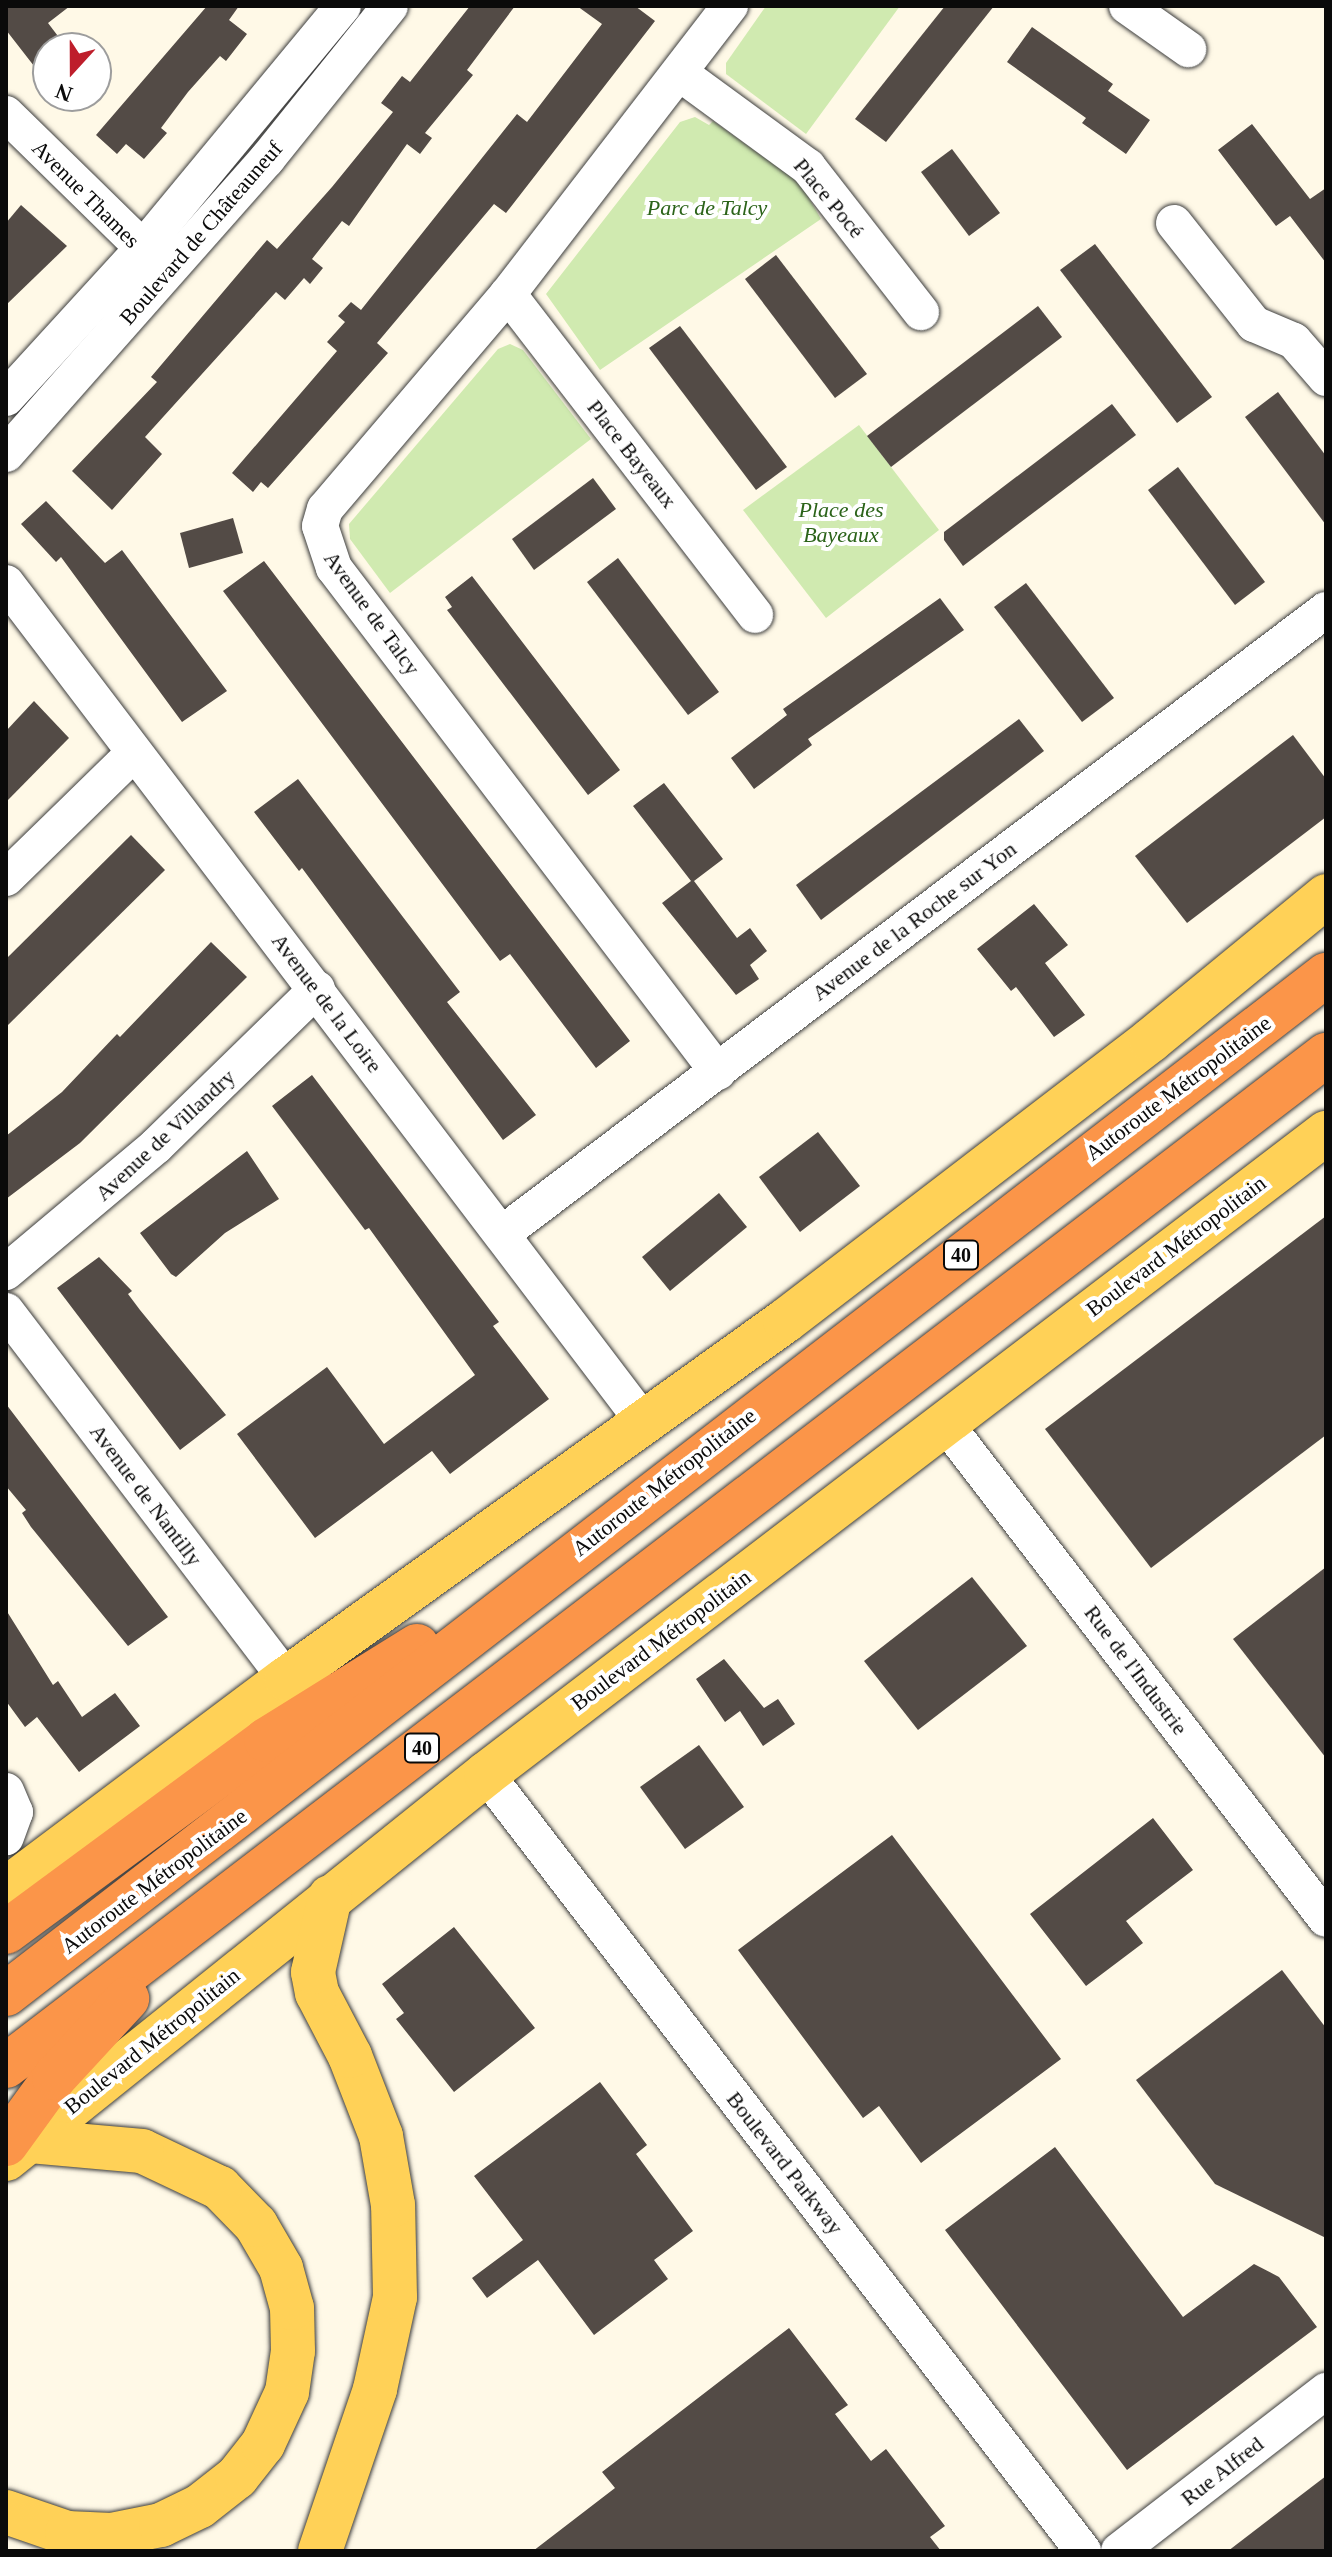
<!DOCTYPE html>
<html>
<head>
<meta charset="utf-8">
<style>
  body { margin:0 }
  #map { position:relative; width:1332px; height:2557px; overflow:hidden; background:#fff9e7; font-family:"Times New Roman",serif }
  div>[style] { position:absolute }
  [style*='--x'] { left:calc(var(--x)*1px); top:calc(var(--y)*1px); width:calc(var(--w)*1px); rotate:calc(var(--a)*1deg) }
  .green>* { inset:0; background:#d0eab0 }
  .building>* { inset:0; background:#534b46 }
  .roads { filter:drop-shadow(0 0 2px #3d3d3d) drop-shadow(0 0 2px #3d3d3d) }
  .minor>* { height:36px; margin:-18px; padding:0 18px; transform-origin:18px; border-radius:18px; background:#fff }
  .major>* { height:44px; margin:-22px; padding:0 22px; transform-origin:22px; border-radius:22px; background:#ffd157 }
  .highway>* { height:44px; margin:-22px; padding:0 22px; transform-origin:22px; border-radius:22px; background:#fb9549 }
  span { translate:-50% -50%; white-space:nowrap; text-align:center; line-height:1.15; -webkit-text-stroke:8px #fff; paint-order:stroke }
  .shield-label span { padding:2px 6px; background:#fff; border:2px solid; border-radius:6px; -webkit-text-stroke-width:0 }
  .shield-label { font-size:20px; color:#0a0a0a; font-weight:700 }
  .street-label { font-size:22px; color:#0a0a0a }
  .park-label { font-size:22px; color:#2b6319; font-style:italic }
  .frame { position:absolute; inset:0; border:8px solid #0a0a0a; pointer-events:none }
  .north { position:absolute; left:32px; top:32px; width:80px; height:80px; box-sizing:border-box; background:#fff; border:2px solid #9d9d9d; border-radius:50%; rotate:201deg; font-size:22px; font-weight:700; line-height:32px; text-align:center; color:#0a0a0a }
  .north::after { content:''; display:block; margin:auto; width:28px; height:36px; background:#be1e2b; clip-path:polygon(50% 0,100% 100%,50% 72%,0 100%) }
</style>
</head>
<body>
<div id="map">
  <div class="green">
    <i style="clip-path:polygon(766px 6px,900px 6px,806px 134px,726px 74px,726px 63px)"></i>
    <i style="clip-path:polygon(695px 117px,709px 125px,713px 121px,790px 176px,802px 186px,821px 219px,600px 370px,546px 294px,680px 122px)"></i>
    <i style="clip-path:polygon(510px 344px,523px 350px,591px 439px,390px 593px,350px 539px,349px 524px,498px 349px)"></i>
    <i style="clip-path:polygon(859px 425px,939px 530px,826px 618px,743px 510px)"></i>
  </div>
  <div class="building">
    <i style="clip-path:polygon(6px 6px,70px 6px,48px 23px,67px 48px,48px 48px,48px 84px,6px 30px)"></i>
    <i style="clip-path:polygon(207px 6px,239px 6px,229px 20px,247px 34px,226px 61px,220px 56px,188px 92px,161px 128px,167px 133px,144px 159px,126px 144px,117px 154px,96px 135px)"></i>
    <i style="clip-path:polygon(470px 6px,515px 6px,467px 70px,473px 75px,425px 133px,432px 138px,420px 154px,407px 144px,349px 226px,342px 221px,312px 259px,323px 268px,310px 284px,304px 278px,285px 300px,276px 292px,145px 437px,162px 454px,112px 510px,72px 471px,157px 382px,151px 377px,267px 240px,277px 249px,332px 187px,393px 112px,381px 103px,402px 76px,410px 82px)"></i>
    <i style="clip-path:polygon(577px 6px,635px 6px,655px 21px,506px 213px,494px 204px,377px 343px,388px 353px,268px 488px,261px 482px,253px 492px,232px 473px,337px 351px,327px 342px,345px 322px,338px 316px,351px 302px,361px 310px,517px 114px,527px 122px,602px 24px)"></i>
    <i style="clip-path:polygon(945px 6px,994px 6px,886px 142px,855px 119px)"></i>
    <i style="clip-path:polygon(1032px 27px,1113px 84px,1108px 91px,1150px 120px,1126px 154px,1082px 123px,1086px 118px,1007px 62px)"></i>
    <i style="clip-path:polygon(1252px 124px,1310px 199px,1326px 188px,1326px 263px,1290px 216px,1276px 226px,1218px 150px)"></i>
    <i style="clip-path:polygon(952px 149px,1000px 213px,969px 236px,921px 172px)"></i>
    <i style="clip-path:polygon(21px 205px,67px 246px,6px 305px,6px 223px)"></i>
    <i style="clip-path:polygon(1095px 244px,1212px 397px,1177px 423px,1060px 270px)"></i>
    <i style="clip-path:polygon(776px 255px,867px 374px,835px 398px,745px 279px)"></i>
    <i style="clip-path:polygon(1038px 306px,1062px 337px,891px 467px,867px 436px)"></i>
    <i style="clip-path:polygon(680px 326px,787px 467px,756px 490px,649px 348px)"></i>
    <i style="clip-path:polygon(1278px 392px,1326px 456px,1326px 525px,1245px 417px)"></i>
    <i style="clip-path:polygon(1112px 404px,1136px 435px,963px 566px,944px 540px,944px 532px)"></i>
    <i style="clip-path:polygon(1178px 467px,1265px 582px,1235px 605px,1148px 490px)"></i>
    <i style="clip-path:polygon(593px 478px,616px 509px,534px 570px,512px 539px)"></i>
    <i style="clip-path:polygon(46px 501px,105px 563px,122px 550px,227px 691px,182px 722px,61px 557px,56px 562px,21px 524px)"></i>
    <i style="clip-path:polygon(233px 518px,243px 553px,189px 568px,180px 533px)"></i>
    <i style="clip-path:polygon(618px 558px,719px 692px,688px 715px,587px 582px)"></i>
    <i style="clip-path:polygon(264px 561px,630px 1041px,596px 1068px,510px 954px,500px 961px,223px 591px)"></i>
    <i style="clip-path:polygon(472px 576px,620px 770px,588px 795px,447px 610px,452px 607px,445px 597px)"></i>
    <i style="clip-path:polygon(1026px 583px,1114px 698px,1082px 722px,994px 607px)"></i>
    <i style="clip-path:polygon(940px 598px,964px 630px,808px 739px,812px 745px,754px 789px,731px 758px,787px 715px,783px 709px)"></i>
    <i style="clip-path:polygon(34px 701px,69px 738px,6px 802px,6px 731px)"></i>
    <i style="clip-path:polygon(1019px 719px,1044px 751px,821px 920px,796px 885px)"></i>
    <i style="clip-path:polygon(1293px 735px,1326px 779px,1326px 817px,1187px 923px,1135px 856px)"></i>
    <i style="clip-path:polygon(298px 779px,460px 992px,447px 1002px,536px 1115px,503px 1140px,302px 868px,299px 871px,254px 812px)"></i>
    <i style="clip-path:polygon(664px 783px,723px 859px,694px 881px,737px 938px,750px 928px,767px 951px,750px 965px,759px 979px,736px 995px,662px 903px,691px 881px,633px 806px)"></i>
    <i style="clip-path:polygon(131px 835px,165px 870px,6px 1027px,6px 959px)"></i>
    <i style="clip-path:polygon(1034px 904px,1068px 945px,1045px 963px,1085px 1015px,1054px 1037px,1016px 987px,1011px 991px,977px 949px)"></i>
    <i style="clip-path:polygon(211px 942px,247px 977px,80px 1143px,6px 1199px,6px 1136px,62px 1092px,117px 1034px,120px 1037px)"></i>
    <i style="clip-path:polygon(312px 1075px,499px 1322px,493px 1326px,549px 1399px,450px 1474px,432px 1451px,315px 1538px,237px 1434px,327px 1367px,384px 1444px,475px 1375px,369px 1228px,365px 1230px,272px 1106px)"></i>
    <i style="clip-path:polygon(818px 1132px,860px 1186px,800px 1232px,759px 1177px)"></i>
    <i style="clip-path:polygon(247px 1151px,279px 1199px,225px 1233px,176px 1277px,171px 1274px,140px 1233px)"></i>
    <i style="clip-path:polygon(719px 1193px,747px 1227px,670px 1291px,642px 1257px)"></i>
    <i style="clip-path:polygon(1326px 1216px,1326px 1435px,1151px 1568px,1045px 1429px)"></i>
    <i style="clip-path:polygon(99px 1257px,132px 1291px,128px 1294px,140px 1310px,226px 1415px,180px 1450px,57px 1288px)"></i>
    <i style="clip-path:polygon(6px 1404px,168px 1617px,128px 1646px,31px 1527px,22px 1513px,26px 1510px,6px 1486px)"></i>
    <i style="clip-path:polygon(1326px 1567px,1326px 1758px,1233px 1639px)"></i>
    <i style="clip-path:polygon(972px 1577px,1027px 1646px,918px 1730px,864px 1661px)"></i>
    <i style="clip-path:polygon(6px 1610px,53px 1685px,58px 1681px,82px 1717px,115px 1693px,140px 1726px,79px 1772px,37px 1717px,25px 1727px,6px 1701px)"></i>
    <i style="clip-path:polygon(724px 1659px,764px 1708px,778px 1699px,795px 1724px,763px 1746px,740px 1711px,725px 1722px,696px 1679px)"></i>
    <i style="clip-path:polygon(699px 1745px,744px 1807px,685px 1849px,640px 1787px)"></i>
    <i style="clip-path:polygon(1153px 1818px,1193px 1870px,1126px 1921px,1143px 1943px,1086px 1986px,1030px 1914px)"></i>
    <i style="clip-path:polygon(892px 1835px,1061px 2059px,921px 2163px,879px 2106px,863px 2118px,738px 1950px)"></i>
    <i style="clip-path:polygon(454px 1927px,535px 2028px,454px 2092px,396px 2019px,404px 2013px,382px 1984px)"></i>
    <i style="clip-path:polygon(1282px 1970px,1326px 2028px,1326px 2238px,1215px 2184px,1136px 2080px)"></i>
    <i style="clip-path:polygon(600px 2082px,647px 2145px,636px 2154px,693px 2231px,654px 2260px,668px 2279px,594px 2335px,538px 2260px,487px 2298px,472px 2278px,523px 2240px,474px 2176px)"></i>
    <i style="clip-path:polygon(1055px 2147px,1183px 2317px,1254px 2264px,1279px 2277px,1317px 2327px,1127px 2470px,945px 2230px)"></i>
    <i style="clip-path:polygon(789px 2328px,848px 2405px,835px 2414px,871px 2461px,886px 2449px,945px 2526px,930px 2537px,941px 2551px,533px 2551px,615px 2488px,602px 2472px)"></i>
    <i style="clip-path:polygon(1326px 2476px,1326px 2551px,1228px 2551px)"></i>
  </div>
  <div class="roads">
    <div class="minor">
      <i style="--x:1127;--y:6;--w:75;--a:35.2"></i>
      <i style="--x:681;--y:74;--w:157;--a:36.2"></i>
      <i style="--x:808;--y:167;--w:184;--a:52.1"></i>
      <i style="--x:6;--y:114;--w:214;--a:44.4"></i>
      <i style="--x:1174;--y:223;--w:129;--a:51.6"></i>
      <i style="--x:1254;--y:324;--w:43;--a:23"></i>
      <i style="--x:1294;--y:341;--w:49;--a:49.1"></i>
      <i style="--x:508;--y:294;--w:405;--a:52.4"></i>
      <i style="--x:6;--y:398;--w:202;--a:-47.6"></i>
      <i style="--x:142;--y:249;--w:315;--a:-50.4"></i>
      <i style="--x:6;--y:454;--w:394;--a:-48.5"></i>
      <i style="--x:267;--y:159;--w:196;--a:-51.2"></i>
      <i style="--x:6;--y:583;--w:1058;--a:52.76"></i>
      <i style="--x:6;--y:878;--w:179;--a:-44.3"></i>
      <i style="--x:718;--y:1072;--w:634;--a:-127.3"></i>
      <i style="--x:334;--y:568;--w:44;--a:-108.4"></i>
      <i style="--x:320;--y:526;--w:18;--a:-74"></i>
      <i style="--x:325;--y:509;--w:282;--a:-49.6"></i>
      <i style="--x:508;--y:294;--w:364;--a:-52.4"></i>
      <i style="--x:503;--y:1233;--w:1032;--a:-37.13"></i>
      <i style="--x:6;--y:1272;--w:196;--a:-40"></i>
      <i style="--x:156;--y:1146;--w:225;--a:-44.3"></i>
      <i style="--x:6;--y:1311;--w:462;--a:52.7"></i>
      <i style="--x:945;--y:1423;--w:625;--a:52.47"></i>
      <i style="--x:486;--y:1774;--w:980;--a:52.46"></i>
      <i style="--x:6;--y:1791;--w:23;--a:67"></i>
      <i style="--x:15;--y:1812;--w:27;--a:110"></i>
      <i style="--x:1119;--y:2551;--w:262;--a:-37.7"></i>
    </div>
    <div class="major">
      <i style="--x:6;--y:1889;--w:350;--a:-36.9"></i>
      <i style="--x:286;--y:1679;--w:614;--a:-35.66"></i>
      <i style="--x:785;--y:1321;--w:461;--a:-37.5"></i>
      <i style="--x:1151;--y:1040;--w:227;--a:-39.4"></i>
      <i style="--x:6;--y:2159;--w:615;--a:-38.73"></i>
      <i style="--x:486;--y:1774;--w:1057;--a:-37.35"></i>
      <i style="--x:6;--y:2512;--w:65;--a:19"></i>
      <i style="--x:67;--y:2533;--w:44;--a:2.6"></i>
      <i style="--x:111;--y:2535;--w:51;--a:-11.3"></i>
      <i style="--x:161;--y:2525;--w:43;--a:-26"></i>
      <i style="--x:200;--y:2506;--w:47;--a:-38.1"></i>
      <i style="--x:237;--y:2477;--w:42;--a:-51.8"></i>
      <i style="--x:263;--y:2444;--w:57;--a:-65.2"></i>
      <i style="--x:287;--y:2392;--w:41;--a:-81.7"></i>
      <i style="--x:293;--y:2351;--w:43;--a:-91.3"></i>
      <i style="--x:292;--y:2308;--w:41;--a:-105.4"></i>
      <i style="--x:281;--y:2268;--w:50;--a:-120.2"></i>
      <i style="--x:256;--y:2225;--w:52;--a:-134.2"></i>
      <i style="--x:220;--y:2188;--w:86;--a:-154.6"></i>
      <i style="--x:142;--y:2151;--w:112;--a:-174.9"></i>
      <i style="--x:320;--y:2551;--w:171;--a:-71.2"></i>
      <i style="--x:375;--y:2389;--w:94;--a:-77.7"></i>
      <i style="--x:395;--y:2297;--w:92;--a:-91.2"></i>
      <i style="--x:393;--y:2205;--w:70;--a:-99.9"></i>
      <i style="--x:381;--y:2136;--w:86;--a:-111.2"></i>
      <i style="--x:350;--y:2056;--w:71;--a:-117.6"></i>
      <i style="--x:317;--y:1993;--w:21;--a:-101"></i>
      <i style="--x:313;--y:1972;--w:77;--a:-77.2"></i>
    </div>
    <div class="highway">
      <i style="--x:6;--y:1932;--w:323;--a:-36.4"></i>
      <i style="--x:266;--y:1740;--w:178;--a:-31.9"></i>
      <i style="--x:6;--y:1994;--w:1668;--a:-37.67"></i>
      <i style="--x:6;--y:2066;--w:1663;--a:-37.45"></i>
      <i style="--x:6;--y:2144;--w:82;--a:-54"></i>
      <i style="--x:54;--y:2078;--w:108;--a:-47.3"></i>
    </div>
  </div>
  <div class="shield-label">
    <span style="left:961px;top:1255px">40</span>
    <span style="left:422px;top:1748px">40</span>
  </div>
  <div class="street-label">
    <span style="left:86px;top:194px;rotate:45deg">Avenue Thames</span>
    <span style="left:829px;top:198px;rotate:50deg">Place Pocé</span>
    <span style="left:201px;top:233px;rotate:-49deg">Boulevard de Châteauneuf</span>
    <span style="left:632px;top:454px;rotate:52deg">Place Bayeaux</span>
    <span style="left:372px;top:613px;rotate:54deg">Avenue de Talcy</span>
    <span style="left:914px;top:921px;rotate:-37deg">Avenue de la Roche sur Yon</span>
    <span style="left:327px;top:1003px;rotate:53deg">Avenue de la Loire</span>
    <span style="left:1178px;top:1088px;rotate:-37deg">Autoroute Métropolitaine</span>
    <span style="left:165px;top:1135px;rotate:-43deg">Avenue de Villandry</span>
    <span style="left:1176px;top:1246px;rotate:-37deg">Boulevard Métropolitain</span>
    <span style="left:664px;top:1482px;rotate:-38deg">Autoroute Métropolitaine</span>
    <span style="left:146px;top:1495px;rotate:53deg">Avenue de Nantilly</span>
    <span style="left:661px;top:1640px;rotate:-37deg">Boulevard Métropolitain</span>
    <span style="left:1136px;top:1670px;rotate:53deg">Rue de l'Industrie</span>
    <span style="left:154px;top:1881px;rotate:-37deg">Autoroute Métropolitaine</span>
    <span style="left:152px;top:2041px;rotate:-39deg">Boulevard Métropolitain</span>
    <span style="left:785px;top:2163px;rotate:52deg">Boulevard Parkway</span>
    <span style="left:1222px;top:2471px;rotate:-38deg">Rue Alfred</span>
  </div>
  <div class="park-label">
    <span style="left:707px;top:208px">Parc de Talcy</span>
    <span style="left:841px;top:522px">Place des<br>Bayeaux</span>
  </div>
  <div class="frame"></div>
  <div class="north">N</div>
</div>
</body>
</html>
